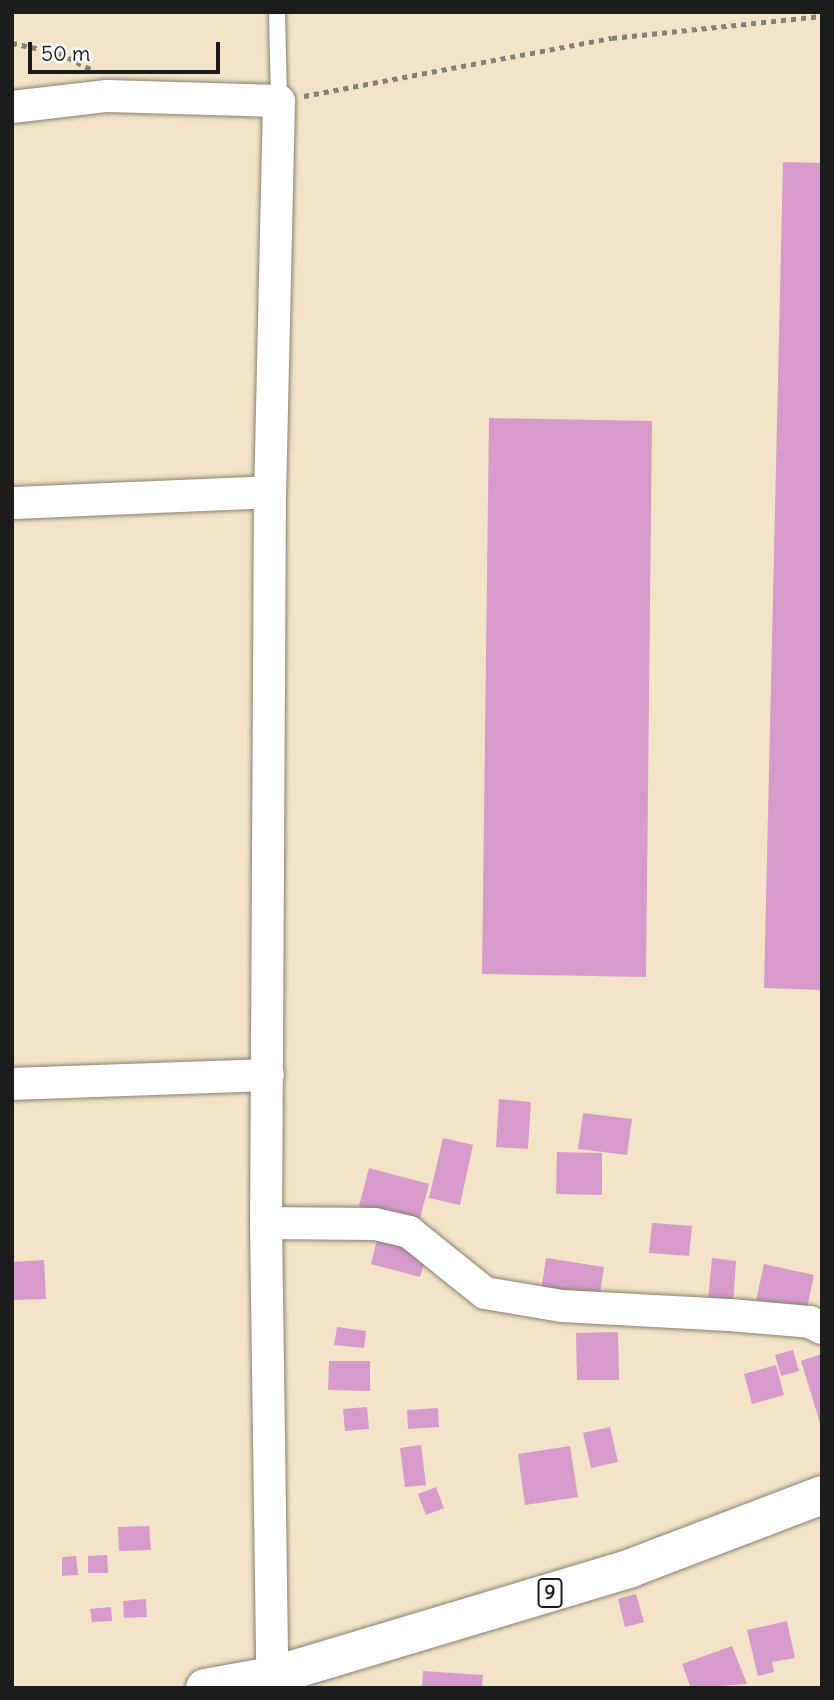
<!DOCTYPE html>
<html>
<head>
<meta charset="utf-8">
<style>
  body { margin:0 }
  #map { position:relative; width:834px; height:1700px; overflow:hidden; background:#f3e3c8; font-family:Delius,sans-serif }
  div>[style] { position:absolute }
  [style*='--x'] { left:calc(var(--x)*1px); top:calc(var(--y)*1px); width:calc(var(--w)*1px); rotate:calc(var(--a)*1deg) }
  .building>* { inset:0; background:#d69bcb }
  .path>* { height:4.5px; margin-top:-2.25px; transform-origin:0; background:repeating-linear-gradient(90deg,#888072 0 5px,transparent 0 10px) }
  .roads { filter:drop-shadow(0 0 2px #888072) drop-shadow(0 0 2px #888072) }
  .lane>* { height:16px; margin:-8px; padding:0 8px; transform-origin:8px; border-radius:8px; background:#fff }
  .street>* { height:32px; margin:-16px; padding:0 16px; transform-origin:16px; border-radius:16px; background:#fff }
  .highway>* { height:38px; margin:-19px; padding:0 19px; transform-origin:19px; border-radius:19px; background:#fff }
  span { translate:-50% -50%; white-space:nowrap; text-align:center; line-height:1.15; -webkit-text-stroke:7px #fff; paint-order:stroke }
  .shield-label span { padding:2px 5px; background:#fff; border:2px solid; border-radius:5px; -webkit-text-stroke-width:0 }
  .shield-label { font-size:19px; color:#1c1c1c; font-weight:700 }
  .frame { position:absolute; inset:0; border:14px solid #1c1c1c; pointer-events:none }
  .scale { position:absolute; left:28px; top:42px; width:192px; height:32px; box-sizing:border-box; border:4px solid #1c1c1c; border-top:0; padding-left:9px; font-size:21px; line-height:24px; white-space:nowrap; color:#1c1c1c; -webkit-text-stroke:5px #fff; paint-order:stroke }
</style>
</head>
<body>
<div id="map">
  <div class="building">
    <i style="clip-path:polygon(783px 162px,822px 163px,822px 990px,764px 988px)"></i>
    <i style="clip-path:polygon(489px 418px,652px 421px,646px 977px,482px 974px)"></i>
    <i style="clip-path:polygon(499px 1099px,531px 1102px,528px 1149px,496px 1147px)"></i>
    <i style="clip-path:polygon(583px 1113px,632px 1119px,627px 1155px,578px 1149px)"></i>
    <i style="clip-path:polygon(443px 1138px,473px 1145px,460px 1205px,429px 1198px)"></i>
    <i style="clip-path:polygon(557px 1152px,602px 1153px,602px 1195px,556px 1194px)"></i>
    <i style="clip-path:polygon(369px 1168px,429px 1184px,419px 1222px,359px 1206px)"></i>
    <i style="clip-path:polygon(652px 1223px,692px 1226px,689px 1256px,649px 1253px)"></i>
    <i style="clip-path:polygon(377px 1239px,427px 1252px,420px 1277px,371px 1264px)"></i>
    <i style="clip-path:polygon(546px 1258px,604px 1267px,599px 1301px,541px 1291px)"></i>
    <i style="clip-path:polygon(712px 1258px,736px 1261px,733px 1303px,708px 1301px)"></i>
    <i style="clip-path:polygon(44px 1260px,46px 1299px,12px 1300px,12px 1262px)"></i>
    <i style="clip-path:polygon(764px 1264px,814px 1275px,805px 1317px,755px 1305px)"></i>
    <i style="clip-path:polygon(337px 1327px,366px 1331px,364px 1348px,334px 1345px)"></i>
    <i style="clip-path:polygon(618px 1332px,619px 1380px,577px 1380px,576px 1333px)"></i>
    <i style="clip-path:polygon(793px 1350px,799px 1371px,781px 1376px,775px 1355px)"></i>
    <i style="clip-path:polygon(822px 1354px,822px 1426px,821px 1426px,801px 1361px)"></i>
    <i style="clip-path:polygon(329px 1361px,370px 1361px,370px 1391px,328px 1390px)"></i>
    <i style="clip-path:polygon(776px 1365px,784px 1395px,752px 1404px,744px 1374px)"></i>
    <i style="clip-path:polygon(367px 1407px,369px 1429px,345px 1431px,343px 1409px)"></i>
    <i style="clip-path:polygon(438px 1408px,439px 1427px,408px 1429px,407px 1410px)"></i>
    <i style="clip-path:polygon(610px 1427px,618px 1462px,591px 1468px,583px 1433px)"></i>
    <i style="clip-path:polygon(421px 1445px,426px 1485px,405px 1487px,400px 1448px)"></i>
    <i style="clip-path:polygon(570px 1446px,578px 1497px,525px 1505px,518px 1454px)"></i>
    <i style="clip-path:polygon(436px 1487px,444px 1508px,426px 1515px,418px 1494px)"></i>
    <i style="clip-path:polygon(149px 1526px,151px 1550px,119px 1551px,118px 1527px)"></i>
    <i style="clip-path:polygon(107px 1555px,108px 1573px,88px 1573px,88px 1556px)"></i>
    <i style="clip-path:polygon(76px 1556px,78px 1575px,62px 1576px,62px 1557px)"></i>
    <i style="clip-path:polygon(636px 1594px,644px 1622px,625px 1627px,618px 1599px)"></i>
    <i style="clip-path:polygon(146px 1599px,147px 1617px,124px 1618px,123px 1601px)"></i>
    <i style="clip-path:polygon(111px 1607px,112px 1621px,92px 1622px,90px 1609px)"></i>
    <i style="clip-path:polygon(787px 1621px,795px 1658px,772px 1662px,774px 1672px,758px 1676px,747px 1630px)"></i>
    <i style="clip-path:polygon(732px 1646px,747px 1684px,691px 1688px,682px 1664px)"></i>
    <i style="clip-path:polygon(423px 1671px,483px 1675px,482px 1688px,422px 1688px)"></i>
  </div>
  <div class="path">
    <i style="--x:12;--y:43;--w:48;--a:12"></i>
    <i style="--x:59;--y:53;--w:36;--a:27"></i>
    <i style="--x:304;--y:96;--w:313;--a:-10.7"></i>
    <i style="--x:612;--y:38;--w:211;--a:-6"></i>
  </div>
  <div class="roads">
    <div class="lane">
      <i style="--x:277;--y:12;--w:89;--a:88.7"></i>
    </div>
    <div class="street">
      <i style="--x:12;--y:107;--w:96;--a:-6.6"></i>
      <i style="--x:107;--y:96;--w:172;--a:1.7"></i>
      <i style="--x:279;--y:101;--w:391;--a:91.3"></i>
      <i style="--x:270;--y:492;--w:731;--a:90.31"></i>
      <i style="--x:266;--y:1223;--w:453;--a:89.2"></i>
      <i style="--x:12;--y:503;--w:258;--a:-2.4"></i>
      <i style="--x:12;--y:1084;--w:256;--a:-2"></i>
      <i style="--x:266;--y:1223;--w:109;--a:0.5"></i>
      <i style="--x:375;--y:1224;--w:35;--a:13"></i>
      <i style="--x:409;--y:1232;--w:97;--a:38.8"></i>
      <i style="--x:485;--y:1293;--w:78;--a:9.6"></i>
      <i style="--x:562;--y:1306;--w:167;--a:3.1"></i>
      <i style="--x:729;--y:1315;--w:81;--a:4.9"></i>
      <i style="--x:810;--y:1322;--w:13;--a:27"></i>
    </div>
    <div class="highway">
      <i style="--x:205;--y:1688;--w:68;--a:-10.2"></i>
      <i style="--x:272;--y:1676;--w:375;--a:-16.7"></i>
      <i style="--x:631;--y:1568;--w:204;--a:-20.9"></i>
    </div>
  </div>
  <div class="shield-label">
    <span style="left:550px;top:1593px">9</span>
  </div>
  <div class="frame"></div>
  <div class="scale">50 m</div>
</div>
</body>
</html>
